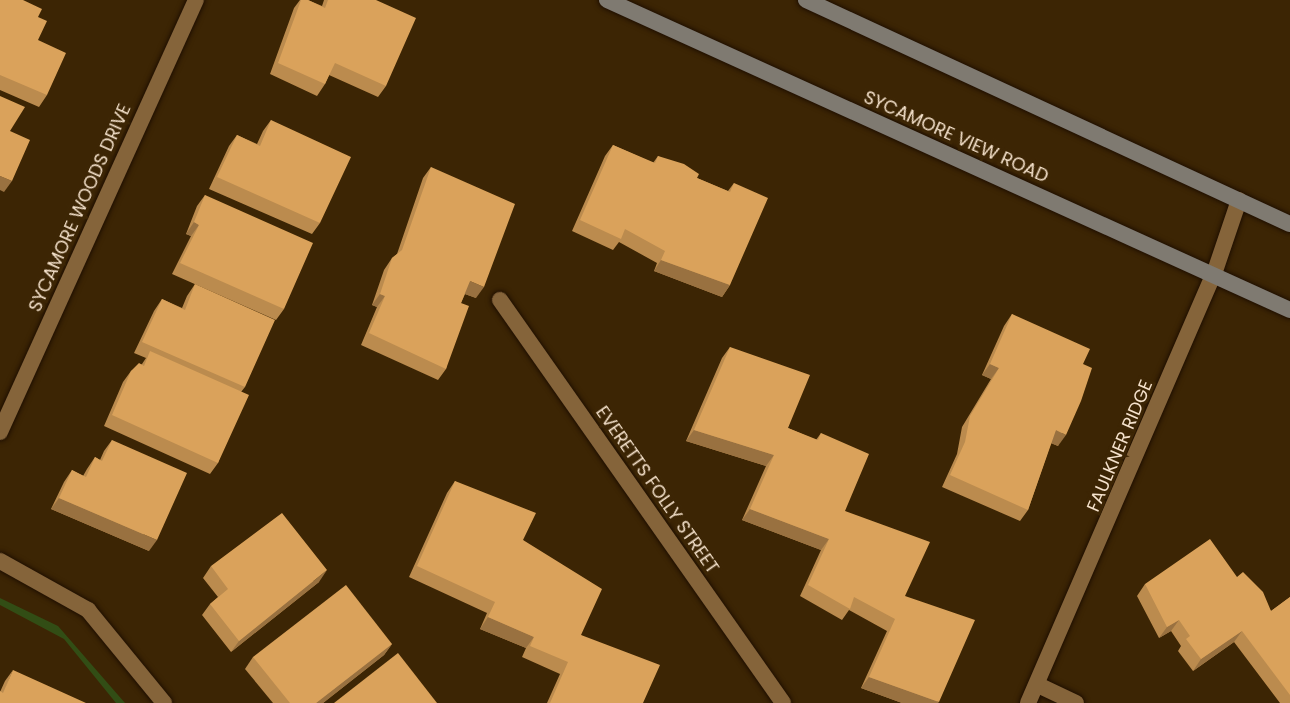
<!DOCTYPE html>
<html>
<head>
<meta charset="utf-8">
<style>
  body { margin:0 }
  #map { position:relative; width:1290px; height:703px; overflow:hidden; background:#3c2504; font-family:Poppins,sans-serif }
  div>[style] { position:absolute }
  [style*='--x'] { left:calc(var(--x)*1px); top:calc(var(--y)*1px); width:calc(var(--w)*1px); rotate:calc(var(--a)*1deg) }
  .green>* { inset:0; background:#324d15 }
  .roads { filter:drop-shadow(0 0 2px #1f0f00) drop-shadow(0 0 2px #1f0f00) }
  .minor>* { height:16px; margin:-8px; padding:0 8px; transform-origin:8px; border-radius:8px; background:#85643a }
  .secondary>* { height:16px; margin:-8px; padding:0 8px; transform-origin:8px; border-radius:8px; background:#7f7a71 }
  .wall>* { inset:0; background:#bb8b4e }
  .shaded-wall>* { inset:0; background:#997140 }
  .building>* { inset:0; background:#daa25b }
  span { translate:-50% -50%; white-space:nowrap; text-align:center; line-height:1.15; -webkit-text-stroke:6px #3c2504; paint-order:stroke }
  .street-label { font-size:18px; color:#f5e2cc }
</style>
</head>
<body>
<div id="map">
  <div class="green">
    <i style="clip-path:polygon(0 598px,58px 626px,125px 703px,116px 703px,64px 639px,0 605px)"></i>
  </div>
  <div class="roads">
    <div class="minor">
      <i style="--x:500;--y:300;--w:492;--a:54.9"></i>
      <i style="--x:0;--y:432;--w:474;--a:-65.6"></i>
      <i style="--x:0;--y:561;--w:101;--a:29.1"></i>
      <i style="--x:88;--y:610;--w:120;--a:50.7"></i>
      <i style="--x:1038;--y:685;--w:42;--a:25.3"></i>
      <i style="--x:1028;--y:703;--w:468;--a:-66.6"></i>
      <i style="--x:1214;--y:274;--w:78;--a:-71.3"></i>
    </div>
    <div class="secondary">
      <i style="--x:607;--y:0;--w:750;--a:24.41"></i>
      <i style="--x:806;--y:0;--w:533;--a:24.84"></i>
    </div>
  </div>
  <div class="wall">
    <i style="clip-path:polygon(0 0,38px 17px,38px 40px,47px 95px,39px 107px,0 90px)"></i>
    <i style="clip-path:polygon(300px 0,308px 0,322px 6px,324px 0,376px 0,386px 86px,378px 97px,329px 75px,325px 84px,317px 96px,270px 74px,294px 8px)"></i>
    <i style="clip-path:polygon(271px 120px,320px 223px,312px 234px,209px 189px,229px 146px,237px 135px,257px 144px,263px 131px)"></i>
    <i style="clip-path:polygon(613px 145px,653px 163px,658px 156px,697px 178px,728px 191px,734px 183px,730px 285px,722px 297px,654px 271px,657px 263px,619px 242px,613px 250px,572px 231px,605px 156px)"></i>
    <i style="clip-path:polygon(431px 167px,476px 298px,465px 294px,461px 303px,446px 369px,438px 380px,361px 345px,377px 307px,372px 305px,384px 270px,392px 258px,397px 254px,423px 178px)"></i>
    <i style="clip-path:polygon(205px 195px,284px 309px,276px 320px,172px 274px,191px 236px,186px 234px,197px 206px)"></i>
    <i style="clip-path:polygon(195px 284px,245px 387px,241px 392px,218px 463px,210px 474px,104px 426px,123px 382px,131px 371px,142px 364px,146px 358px,134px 353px,154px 311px,162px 299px,182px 308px,187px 296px)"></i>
    <i style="clip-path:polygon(1012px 314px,1083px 364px,1058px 446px,1051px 443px,1028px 510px,1020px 521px,942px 487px,957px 454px,962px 427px,991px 379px,982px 375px,1004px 326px)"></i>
    <i style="clip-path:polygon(730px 347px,788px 428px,816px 440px,821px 433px,845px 511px,905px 596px,938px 703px,902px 703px,861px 688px,887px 631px,849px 610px,842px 620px,800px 596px,821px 550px,742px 520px,766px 466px,686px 441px,722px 358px)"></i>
    <i style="clip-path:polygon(112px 440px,149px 551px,51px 509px,64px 482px,72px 470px,83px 476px,87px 469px,95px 457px,100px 460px,104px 451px)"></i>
    <i style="clip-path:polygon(455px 481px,523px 540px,581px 635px,643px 703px,547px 703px,560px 674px,522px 657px,526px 648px,480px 629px,487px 613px,409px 577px,447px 493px)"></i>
    <i style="clip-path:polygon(211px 566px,319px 582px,231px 652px,202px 615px,210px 604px,218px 597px,203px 578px)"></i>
    <i style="clip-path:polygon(1237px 577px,1271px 611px,1290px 597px,1290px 703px,1280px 703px,1234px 642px,1193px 671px,1178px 651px,1181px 646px,1171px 631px,1159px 638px,1137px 596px,1145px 584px)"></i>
    <i style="clip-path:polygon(392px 644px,384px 655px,323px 703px,273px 703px,245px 669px,253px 657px)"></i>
    <i style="clip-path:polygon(13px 670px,0 703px,0 692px,5px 681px)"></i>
  </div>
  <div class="shaded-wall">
    <i style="clip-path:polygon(0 176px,12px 181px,4px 192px,0 190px)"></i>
    <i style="clip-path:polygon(194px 222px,199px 225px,191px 236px,186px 234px)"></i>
    <i style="clip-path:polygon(661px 260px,730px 285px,722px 297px,654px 271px)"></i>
    <i style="clip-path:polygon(470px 281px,484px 287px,476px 298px,462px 293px)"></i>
    <i style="clip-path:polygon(380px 294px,385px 296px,377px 307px,372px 305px)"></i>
    <i style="clip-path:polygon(990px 364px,999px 368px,991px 379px,982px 375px)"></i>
    <i style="clip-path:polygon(694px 430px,774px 455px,766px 466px,686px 441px)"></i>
    <i style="clip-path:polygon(1056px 430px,1066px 435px,1058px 446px,1048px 442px)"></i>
    <i style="clip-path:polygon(59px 498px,157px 540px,149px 551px,51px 509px)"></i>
    <i style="clip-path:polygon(750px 509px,829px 539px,821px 550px,742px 520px)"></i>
    <i style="clip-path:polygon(327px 570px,319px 582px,231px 652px,239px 641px)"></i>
    <i style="clip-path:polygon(488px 617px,534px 637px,526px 648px,480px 629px)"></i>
    <i style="clip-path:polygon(1179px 620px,1171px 631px,1159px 638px,1167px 627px)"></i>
    <i style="clip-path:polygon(1242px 631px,1234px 642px,1193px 671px,1201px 659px)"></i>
    <i style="clip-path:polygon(392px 644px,384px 655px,323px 703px,316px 703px)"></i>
    <i style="clip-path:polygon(869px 677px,939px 702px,938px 703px,902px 703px,861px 688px)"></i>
  </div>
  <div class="building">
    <i style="clip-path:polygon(0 0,23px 0,42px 9px,38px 17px,47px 21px,38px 40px,66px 53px,47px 95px,0 75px)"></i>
    <i style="clip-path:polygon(301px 0,308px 0,325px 8px,328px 0,376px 0,416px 18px,386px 86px,335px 63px,325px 84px,278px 63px)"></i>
    <i style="clip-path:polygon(0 96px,25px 107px,10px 131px,30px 140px,12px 181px,0 176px)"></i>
    <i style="clip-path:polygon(271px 120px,351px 157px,320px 223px,217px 177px,237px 135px,260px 146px)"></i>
    <i style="clip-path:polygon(613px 145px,655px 163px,658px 156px,684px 164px,699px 174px,697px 178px,730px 192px,734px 183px,768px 198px,730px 285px,661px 260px,665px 251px,625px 229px,621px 239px,580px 220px)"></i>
    <i style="clip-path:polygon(431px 167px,515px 204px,484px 287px,470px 281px,461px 303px,469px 306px,446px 369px,369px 333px,385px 296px,380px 294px,392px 258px,402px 250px)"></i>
    <i style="clip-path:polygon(205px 195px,313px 243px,284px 309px,180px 263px,199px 225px,194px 222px)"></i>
    <i style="clip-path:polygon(195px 284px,275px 320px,245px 387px,142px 342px,162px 299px,185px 310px)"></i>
    <i style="clip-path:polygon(1012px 314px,1090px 349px,1083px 364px,1092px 368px,1081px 401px,1066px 435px,1056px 430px,1028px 510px,950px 475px,965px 442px,970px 416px,999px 368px,990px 364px)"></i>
    <i style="clip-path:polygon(730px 347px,810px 375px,788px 428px,818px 440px,821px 433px,869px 454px,845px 511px,930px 542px,905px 596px,975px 620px,939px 702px,869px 677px,895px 619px,854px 597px,850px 609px,808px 585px,829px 539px,750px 509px,774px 455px,694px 430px)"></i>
    <i style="clip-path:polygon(150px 351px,249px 395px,218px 463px,112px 415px,131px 371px,139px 363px,144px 366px)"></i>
    <i style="clip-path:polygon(112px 440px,187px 473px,157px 540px,59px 498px,72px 470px,86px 477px,95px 457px,102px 461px)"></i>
    <i style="clip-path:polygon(455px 481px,536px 513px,523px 540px,602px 589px,581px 635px,660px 665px,643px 703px,550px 703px,568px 662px,530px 646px,534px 637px,488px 617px,495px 602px,417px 566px)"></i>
    <i style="clip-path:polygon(282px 513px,327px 570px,239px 641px,210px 604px,228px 589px,211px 566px)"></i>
    <i style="clip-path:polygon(1210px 539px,1237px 577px,1243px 572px,1263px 592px,1271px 611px,1290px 597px,1290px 695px,1242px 631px,1201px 659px,1186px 639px,1190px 636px,1179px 620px,1167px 627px,1145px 584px)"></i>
    <i style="clip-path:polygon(346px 585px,392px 644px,316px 703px,290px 703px,253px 657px)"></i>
    <i style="clip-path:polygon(398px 653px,437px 703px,334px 703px)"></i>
    <i style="clip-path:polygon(13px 670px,86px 703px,0 703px,0 691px,3px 693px)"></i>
  </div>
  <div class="street-label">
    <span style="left:956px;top:137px;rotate:24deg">SYCAMORE VIEW ROAD</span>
    <span style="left:80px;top:208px;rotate:-66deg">SYCAMORE WOODS DRIVE</span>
    <span style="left:1120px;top:446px;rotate:-67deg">FAULKNER RIDGE</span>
    <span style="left:657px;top:490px;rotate:55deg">EVERETTS FOLLY STREET</span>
  </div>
</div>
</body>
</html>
